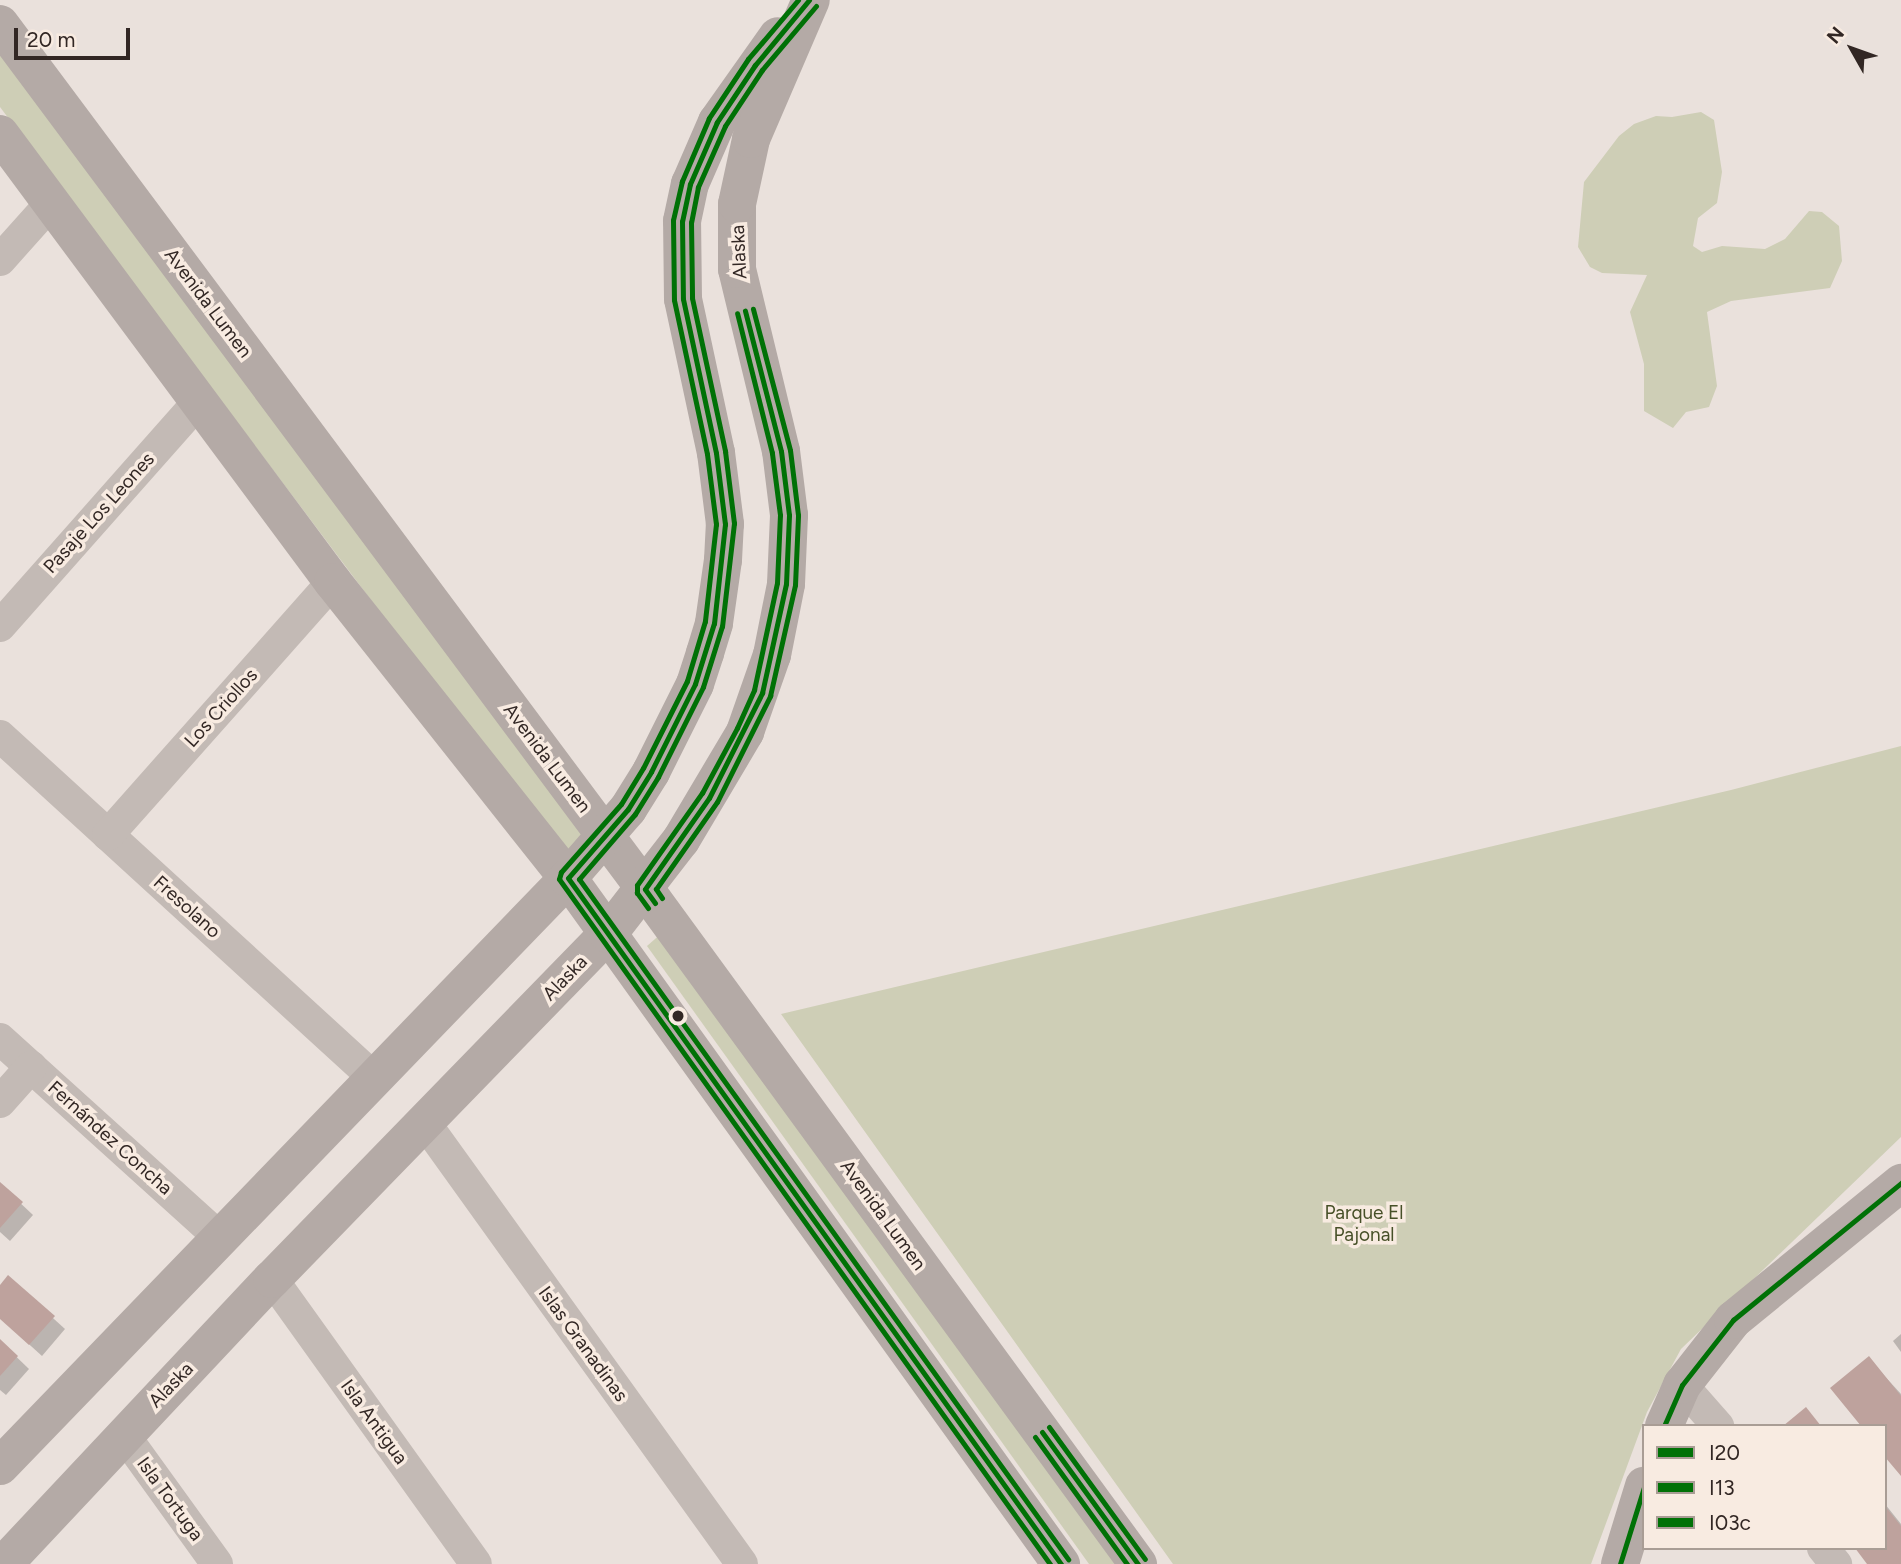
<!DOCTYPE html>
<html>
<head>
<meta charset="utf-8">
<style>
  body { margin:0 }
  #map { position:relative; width:1901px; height:1564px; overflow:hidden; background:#eae1dc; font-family:Figtree,sans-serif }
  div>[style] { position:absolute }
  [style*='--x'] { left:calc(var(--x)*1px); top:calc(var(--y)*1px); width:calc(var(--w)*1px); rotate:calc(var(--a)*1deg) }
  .green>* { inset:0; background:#ceceb6 }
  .shadow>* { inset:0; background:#0003 }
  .building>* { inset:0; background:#bea29d }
  .street>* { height:32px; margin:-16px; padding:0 16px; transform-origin:16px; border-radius:16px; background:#c3bab5 }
  .secondary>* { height:38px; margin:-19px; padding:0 19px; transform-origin:19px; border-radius:19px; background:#b4aaa6 }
  .bus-1>* { height:5px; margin:-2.5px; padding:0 2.5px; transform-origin:2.5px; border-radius:2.5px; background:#007106 }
  .bus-2>* { height:5px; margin:-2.5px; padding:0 2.5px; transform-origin:2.5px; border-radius:2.5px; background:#007106 }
  .bus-3>* { height:5px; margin:-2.5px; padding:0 2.5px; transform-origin:2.5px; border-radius:2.5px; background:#007106 }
  .dots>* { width:19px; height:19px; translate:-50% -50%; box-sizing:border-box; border:4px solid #f8ebe1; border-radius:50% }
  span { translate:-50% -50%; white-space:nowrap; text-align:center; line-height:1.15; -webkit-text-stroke:7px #f8ebe1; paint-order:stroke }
  .street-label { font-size:19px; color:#322724 }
  .park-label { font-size:19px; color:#475028 }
  .legend { position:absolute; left:1642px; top:1424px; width:245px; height:126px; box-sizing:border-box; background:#f8ebe1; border:2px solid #a99d95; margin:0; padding:9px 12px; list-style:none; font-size:21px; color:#322724 }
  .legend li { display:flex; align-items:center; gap:14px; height:35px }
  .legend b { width:35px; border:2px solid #a99d95 }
  .north { position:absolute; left:1817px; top:14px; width:70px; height:70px; -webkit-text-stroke:5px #f8ebe1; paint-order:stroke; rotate:310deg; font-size:19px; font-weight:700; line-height:28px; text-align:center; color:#322724 }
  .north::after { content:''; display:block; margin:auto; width:24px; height:32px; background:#322724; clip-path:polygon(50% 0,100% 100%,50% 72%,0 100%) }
  .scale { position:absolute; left:14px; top:28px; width:116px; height:32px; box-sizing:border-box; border:4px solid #322724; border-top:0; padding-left:9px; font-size:21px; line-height:24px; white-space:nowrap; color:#322724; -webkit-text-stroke:5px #f8ebe1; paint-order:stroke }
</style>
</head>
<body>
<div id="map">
  <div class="green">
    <i style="clip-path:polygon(0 44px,599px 846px,574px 870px,0 107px)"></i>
    <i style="clip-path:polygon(1701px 112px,1714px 120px,1722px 172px,1717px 203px,1698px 218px,1693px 246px,1702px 252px,1722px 246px,1765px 249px,1785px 239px,1809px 211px,1822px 212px,1839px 226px,1842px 261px,1830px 288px,1731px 301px,1707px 312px,1717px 386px,1709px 407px,1686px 412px,1673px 428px,1644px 411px,1644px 364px,1630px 312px,1647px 275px,1602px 273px,1590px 267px,1578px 247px,1584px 182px,1619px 136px,1634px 124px,1656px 116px,1672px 117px)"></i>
    <i style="clip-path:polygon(1901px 746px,1901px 1137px,1681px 1349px,1647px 1412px,1591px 1564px,1173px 1564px,781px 1014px,1731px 790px)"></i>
    <i style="clip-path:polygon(663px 932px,1115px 1564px,1089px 1564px,647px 946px)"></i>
  </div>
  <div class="shadow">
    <i style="clip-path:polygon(0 1184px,33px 1215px,10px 1241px,0 1232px)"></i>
    <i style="clip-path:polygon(9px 1278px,65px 1329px,42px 1356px,0 1318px,0 1288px)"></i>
    <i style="clip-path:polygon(1901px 1334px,1901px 1352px,1893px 1341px)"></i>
    <i style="clip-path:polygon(0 1341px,29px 1369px,6px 1395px,0 1390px)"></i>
    <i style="clip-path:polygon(1869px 1359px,1901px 1394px,1901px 1474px,1885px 1426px)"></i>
    <i style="clip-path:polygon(1885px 1504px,1901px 1524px,1901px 1564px,1870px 1564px,1885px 1548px)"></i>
  </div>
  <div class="building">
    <i style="clip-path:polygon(0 1182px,23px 1202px,0 1228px)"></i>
    <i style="clip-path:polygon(8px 1275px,55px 1316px,29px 1345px,0 1319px,0 1285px)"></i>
    <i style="clip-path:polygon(0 1339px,18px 1356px,0 1376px)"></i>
    <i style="clip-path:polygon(1869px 1356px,1901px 1396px,1901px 1476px,1885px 1457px,1885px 1426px,1861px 1426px,1830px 1388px)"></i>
    <i style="clip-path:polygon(1806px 1407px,1821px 1426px,1783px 1426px)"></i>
    <i style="clip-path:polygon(1885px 1506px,1901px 1526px,1901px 1564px,1867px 1564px,1855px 1548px,1885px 1548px)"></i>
  </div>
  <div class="street">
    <i style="--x:0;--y:260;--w:76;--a:-48.2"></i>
    <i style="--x:0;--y:626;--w:300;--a:-48.5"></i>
    <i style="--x:0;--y:736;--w:505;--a:42.43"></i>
    <i style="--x:108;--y:835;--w:339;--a:-48.4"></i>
    <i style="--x:0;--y:1039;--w:295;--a:42.1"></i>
    <i style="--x:0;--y:1102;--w:47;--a:-48.5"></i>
    <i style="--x:425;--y:1123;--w:543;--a:54.29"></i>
    <i style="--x:272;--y:1279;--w:350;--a:54.4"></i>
    <i style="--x:1682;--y:1385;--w:55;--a:48.7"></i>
    <i style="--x:124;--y:1435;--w:159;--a:54.2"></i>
    <i style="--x:1823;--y:1548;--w:21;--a:51"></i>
  </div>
  <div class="secondary">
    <i style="--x:0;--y:24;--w:1079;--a:53.29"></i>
    <i style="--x:645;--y:889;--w:836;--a:53.86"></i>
    <i style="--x:0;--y:134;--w:558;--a:53.38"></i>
    <i style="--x:333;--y:582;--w:378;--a:51.6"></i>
    <i style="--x:568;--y:878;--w:845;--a:54.3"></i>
    <i style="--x:1664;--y:1426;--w:45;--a:-66.3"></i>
    <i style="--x:1682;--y:1385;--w:83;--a:-51.9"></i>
    <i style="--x:1733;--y:1320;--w:217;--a:-39.2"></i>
    <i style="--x:0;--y:1466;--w:818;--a:-45.99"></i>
    <i style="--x:568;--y:878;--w:91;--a:-49"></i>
    <i style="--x:628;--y:809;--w:44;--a:-58.1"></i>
    <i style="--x:651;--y:772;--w:98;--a:-63.4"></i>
    <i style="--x:695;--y:684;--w:33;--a:-72"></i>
    <i style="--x:705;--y:653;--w:31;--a:-73"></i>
    <i style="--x:714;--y:623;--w:64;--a:-81.9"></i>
    <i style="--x:723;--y:560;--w:36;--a:-87"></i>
    <i style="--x:725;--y:524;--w:72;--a:-97.2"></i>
    <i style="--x:716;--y:453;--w:157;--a:-102.1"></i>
    <i style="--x:683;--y:299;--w:78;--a:-90.7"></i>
    <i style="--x:682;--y:221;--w:38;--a:-78"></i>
    <i style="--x:690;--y:184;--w:68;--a:-66.5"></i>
    <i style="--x:717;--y:122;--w:105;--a:-54.7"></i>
    <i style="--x:4;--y:1564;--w:391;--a:-46.8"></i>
    <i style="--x:272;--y:1279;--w:482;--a:-45.8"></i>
    <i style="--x:608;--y:934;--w:119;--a:-52.2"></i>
    <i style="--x:681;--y:840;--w:126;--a:-59.3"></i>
    <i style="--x:745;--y:732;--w:82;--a:-70.7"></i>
    <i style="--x:772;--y:655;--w:72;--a:-78.8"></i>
    <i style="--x:786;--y:584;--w:69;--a:-87.5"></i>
    <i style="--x:789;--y:515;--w:64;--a:-97.1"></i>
    <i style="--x:781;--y:451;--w:187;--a:-103.6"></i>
    <i style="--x:737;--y:269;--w:65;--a:-90"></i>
    <i style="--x:737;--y:204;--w:66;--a:-77.8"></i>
    <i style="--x:751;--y:139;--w:151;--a:-66.7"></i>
    <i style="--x:1620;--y:1564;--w:82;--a:-72.9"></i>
  </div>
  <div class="bus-1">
    <i style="--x:809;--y:0;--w:85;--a:129.7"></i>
    <i style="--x:755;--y:65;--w:69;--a:123.7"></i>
    <i style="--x:717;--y:122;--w:68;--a:113.5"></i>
    <i style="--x:690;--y:184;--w:38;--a:102"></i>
    <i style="--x:682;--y:221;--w:78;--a:89.3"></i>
    <i style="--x:683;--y:299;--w:157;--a:77.9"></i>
    <i style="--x:716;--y:453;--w:72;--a:82.8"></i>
    <i style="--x:725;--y:524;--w:100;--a:96.3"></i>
    <i style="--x:714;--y:623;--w:64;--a:107.3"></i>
    <i style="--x:695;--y:684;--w:98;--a:116.6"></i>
    <i style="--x:651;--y:772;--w:44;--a:121.9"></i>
    <i style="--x:628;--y:809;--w:91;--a:131"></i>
    <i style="--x:568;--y:878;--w:845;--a:54.3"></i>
    <i style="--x:655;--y:903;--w:17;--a:-126"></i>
    <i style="--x:645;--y:889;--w:111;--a:-54.9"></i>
    <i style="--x:709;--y:798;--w:118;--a:-63.2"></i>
    <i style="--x:762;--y:693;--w:112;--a:-77.6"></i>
    <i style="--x:786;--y:584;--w:69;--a:-87.5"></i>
    <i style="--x:789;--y:515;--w:64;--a:-97.1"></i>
    <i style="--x:781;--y:451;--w:145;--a:-104.4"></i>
    <i style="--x:1664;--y:1426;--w:45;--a:-66.3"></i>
    <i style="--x:1682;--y:1385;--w:83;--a:-51.9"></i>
    <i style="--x:1733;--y:1320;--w:217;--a:-39.2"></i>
    <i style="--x:1042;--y:1432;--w:163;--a:54"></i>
    <i style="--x:1620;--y:1564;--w:81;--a:-72.7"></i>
  </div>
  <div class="bus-2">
    <i style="--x:798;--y:0;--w:77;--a:130.3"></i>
    <i style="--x:748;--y:59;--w:71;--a:123.5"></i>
    <i style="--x:709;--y:118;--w:69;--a:113.2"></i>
    <i style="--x:682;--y:181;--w:40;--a:103"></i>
    <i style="--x:673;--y:220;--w:80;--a:89.3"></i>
    <i style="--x:674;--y:300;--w:157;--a:77.9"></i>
    <i style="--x:707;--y:454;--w:71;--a:82.7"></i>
    <i style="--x:716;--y:524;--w:98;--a:96.5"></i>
    <i style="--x:705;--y:621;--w:63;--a:106.7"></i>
    <i style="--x:687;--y:681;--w:97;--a:116.8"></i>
    <i style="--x:643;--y:768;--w:42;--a:121.4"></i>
    <i style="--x:621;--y:804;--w:91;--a:131.4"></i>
    <i style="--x:561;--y:872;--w:7;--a:106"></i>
    <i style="--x:559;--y:879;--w:843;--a:54.37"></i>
    <i style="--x:662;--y:898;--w:11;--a:-124"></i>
    <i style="--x:656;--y:889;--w:106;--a:-55"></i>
    <i style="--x:717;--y:802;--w:119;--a:-63.4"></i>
    <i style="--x:770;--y:696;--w:114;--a:-77.3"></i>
    <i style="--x:795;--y:585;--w:70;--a:-87.5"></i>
    <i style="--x:798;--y:515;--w:65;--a:-97"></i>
    <i style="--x:790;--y:450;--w:146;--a:-104.7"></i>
    <i style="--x:1035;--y:1437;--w:157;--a:54.1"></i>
  </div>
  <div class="bus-3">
    <i style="--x:816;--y:6;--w:84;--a:130.2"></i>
    <i style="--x:762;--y:70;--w:67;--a:123.5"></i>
    <i style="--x:725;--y:126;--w:67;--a:113.9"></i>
    <i style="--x:698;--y:187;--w:36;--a:101"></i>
    <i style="--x:691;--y:222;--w:76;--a:89.2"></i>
    <i style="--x:692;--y:298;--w:157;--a:77.8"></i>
    <i style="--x:725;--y:451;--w:73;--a:82.9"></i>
    <i style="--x:734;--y:523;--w:104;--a:96.6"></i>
    <i style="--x:722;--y:626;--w:64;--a:107.3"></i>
    <i style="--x:703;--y:687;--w:101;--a:116.6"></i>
    <i style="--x:658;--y:777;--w:44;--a:121.9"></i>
    <i style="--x:635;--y:814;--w:86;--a:130.7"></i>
    <i style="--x:579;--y:879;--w:838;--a:54.28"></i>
    <i style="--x:648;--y:908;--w:19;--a:-126"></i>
    <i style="--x:637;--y:893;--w:8;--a:-90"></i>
    <i style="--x:637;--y:885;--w:113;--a:-54.8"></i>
    <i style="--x:702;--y:793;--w:74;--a:-61.7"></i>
    <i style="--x:737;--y:728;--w:42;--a:-65.9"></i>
    <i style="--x:754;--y:690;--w:109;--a:-77.9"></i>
    <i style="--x:777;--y:583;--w:68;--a:-87.5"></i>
    <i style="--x:780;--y:515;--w:63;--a:-97.4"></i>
    <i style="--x:772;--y:453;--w:144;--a:-104"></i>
    <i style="--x:1049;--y:1427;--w:163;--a:54"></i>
  </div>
  <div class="dots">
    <i style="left:678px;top:1016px;background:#322724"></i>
  </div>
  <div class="street-label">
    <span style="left:739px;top:252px;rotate:-93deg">Alaska</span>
    <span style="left:208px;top:303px;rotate:53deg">Avenida Lumen</span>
    <span style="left:99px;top:513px;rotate:-48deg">Pasaje Los Leones</span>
    <span style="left:221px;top:708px;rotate:-48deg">Los Criollos</span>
    <span style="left:547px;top:758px;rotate:53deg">Avenida Lumen</span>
    <span style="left:187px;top:907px;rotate:42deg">Fresolano</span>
    <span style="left:565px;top:978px;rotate:-46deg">Alaska</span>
    <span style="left:110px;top:1138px;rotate:42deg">Fernández Concha</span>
    <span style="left:883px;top:1215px;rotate:54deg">Avenida Lumen</span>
    <span style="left:583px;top:1344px;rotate:54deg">Islas Granadinas</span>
    <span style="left:171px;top:1385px;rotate:-46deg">Alaska</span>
    <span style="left:374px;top:1422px;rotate:54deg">Isla Antigua</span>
    <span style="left:170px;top:1499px;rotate:54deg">Isla Tortuga</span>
  </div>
  <div class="park-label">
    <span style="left:1364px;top:1224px">Parque El<br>Pajonal</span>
  </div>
  <ul class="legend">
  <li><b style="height:9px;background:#007106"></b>I20</li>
  <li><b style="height:9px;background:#007106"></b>I13</li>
  <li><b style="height:9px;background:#007106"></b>I03c</li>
  </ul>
  <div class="north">N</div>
  <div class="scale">20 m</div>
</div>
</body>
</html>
